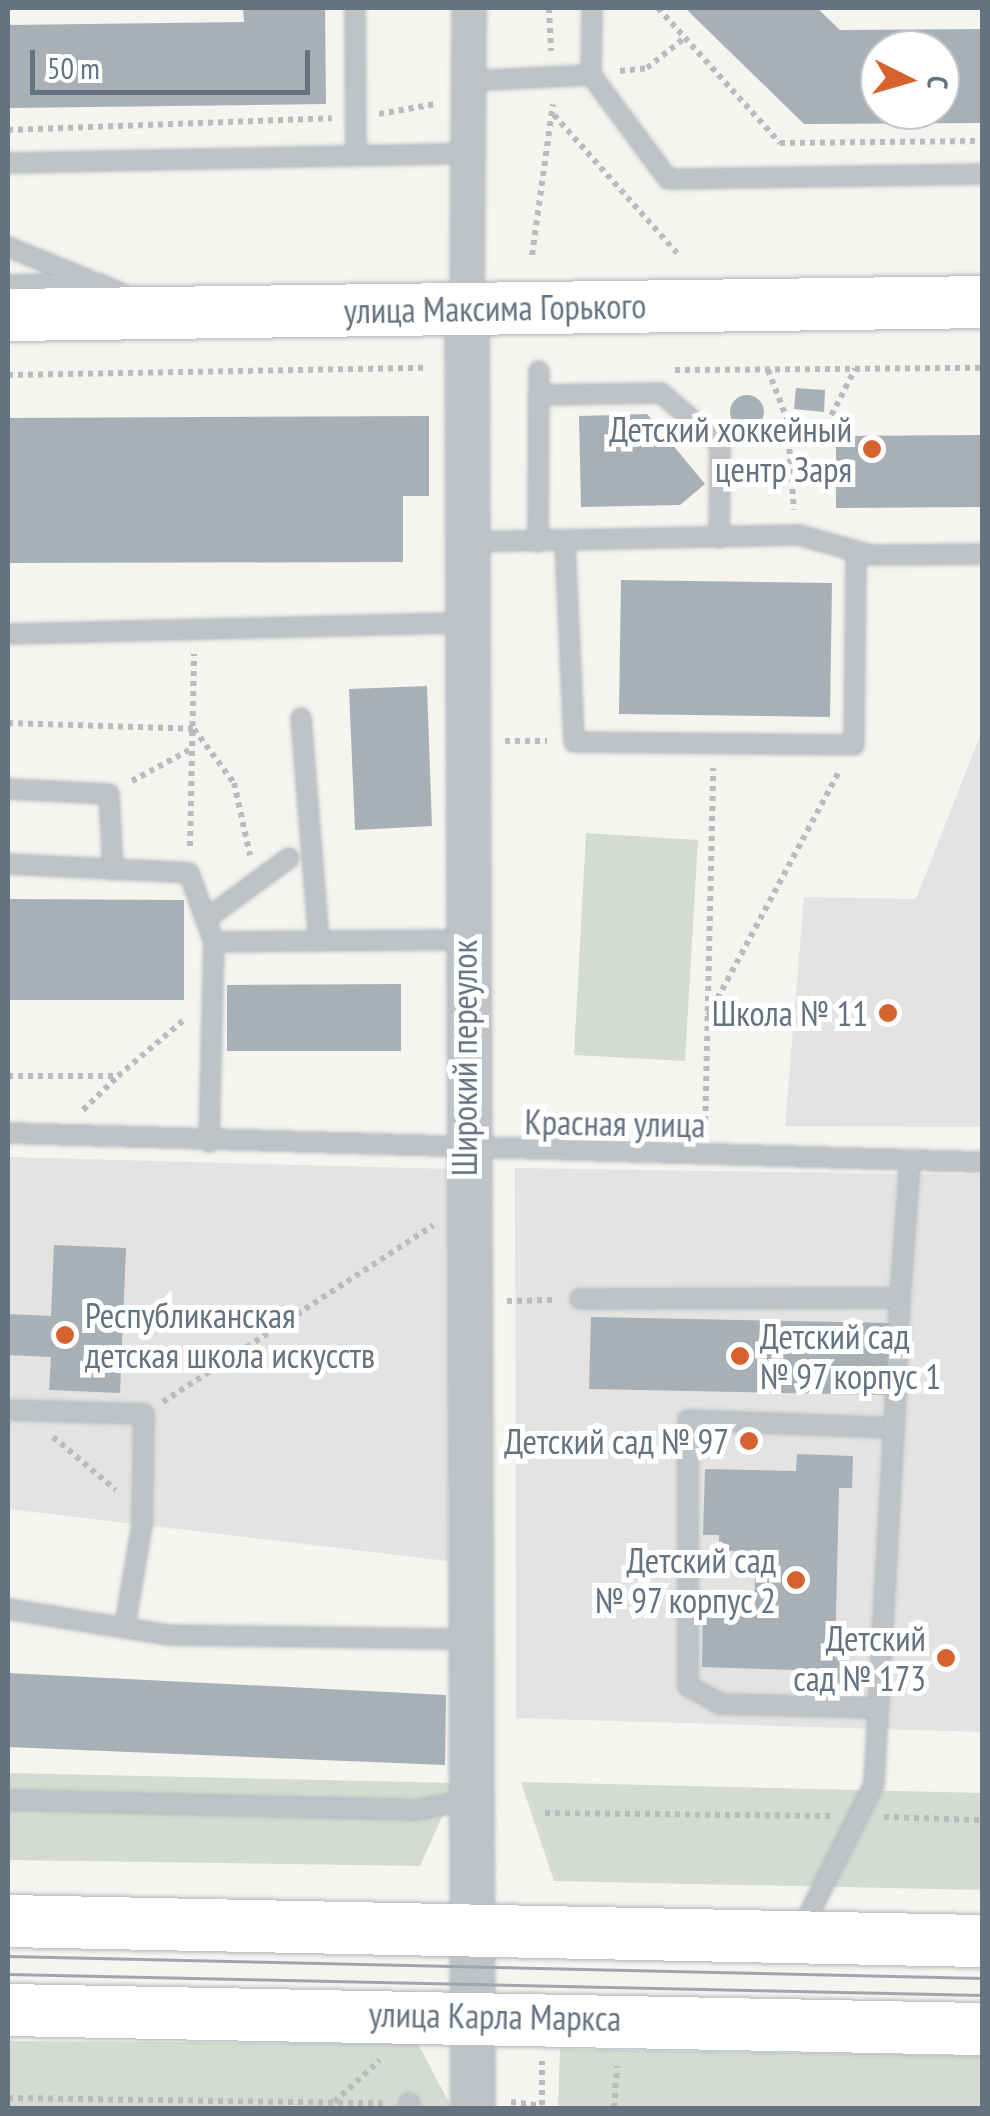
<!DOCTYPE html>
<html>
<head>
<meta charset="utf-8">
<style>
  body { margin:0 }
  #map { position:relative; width:990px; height:2116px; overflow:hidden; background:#f4f4f1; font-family:"PT Sans Narrow",sans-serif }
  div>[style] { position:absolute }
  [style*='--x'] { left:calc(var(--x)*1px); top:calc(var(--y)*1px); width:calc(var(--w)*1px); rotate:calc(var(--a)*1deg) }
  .built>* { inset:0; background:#e2e3e2 }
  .green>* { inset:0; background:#d5dbd2 }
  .building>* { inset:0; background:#a9b0b5 }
  .round { border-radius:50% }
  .path>* { height:6px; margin-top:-3px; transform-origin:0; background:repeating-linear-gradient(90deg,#b9bbbd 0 5px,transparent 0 10px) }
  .roads { filter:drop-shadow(0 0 2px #b3b6ba) drop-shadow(0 0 2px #b3b6ba) }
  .service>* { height:18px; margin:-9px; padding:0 9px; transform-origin:9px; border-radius:9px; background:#bfc3c6 }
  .minor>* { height:32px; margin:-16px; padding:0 16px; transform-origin:16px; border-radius:16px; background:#bfc3c6 }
  .tertiary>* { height:42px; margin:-21px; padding:0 21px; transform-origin:21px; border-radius:21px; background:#bfc3c6 }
  .primary>* { height:52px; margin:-26px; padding:0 26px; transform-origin:26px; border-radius:26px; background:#fff }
  .tram>* { height:2.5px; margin:-1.25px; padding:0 1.25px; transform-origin:1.25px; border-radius:1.25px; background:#a1a5ab }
  .dots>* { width:28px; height:28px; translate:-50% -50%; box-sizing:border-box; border:5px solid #fff; border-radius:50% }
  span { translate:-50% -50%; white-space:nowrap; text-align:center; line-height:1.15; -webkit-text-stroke:10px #fff; paint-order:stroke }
  .street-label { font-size:35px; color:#657280 }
  .poi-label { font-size:35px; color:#657280 }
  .right { translate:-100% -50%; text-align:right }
  .left { translate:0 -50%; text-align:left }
  .frame { position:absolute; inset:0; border:10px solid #657280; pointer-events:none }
  .north { position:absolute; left:860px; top:30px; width:100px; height:100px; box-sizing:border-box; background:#fff; border:2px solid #c1c7cc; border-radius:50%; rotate:95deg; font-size:28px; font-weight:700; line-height:40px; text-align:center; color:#657280 }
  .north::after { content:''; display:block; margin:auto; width:35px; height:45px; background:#d6622f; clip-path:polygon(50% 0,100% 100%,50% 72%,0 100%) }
  .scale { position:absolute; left:30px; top:50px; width:280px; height:45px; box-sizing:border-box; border:5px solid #657280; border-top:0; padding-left:12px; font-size:30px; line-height:35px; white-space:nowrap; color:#657280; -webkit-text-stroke:8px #fff; paint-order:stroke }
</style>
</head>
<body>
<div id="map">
  <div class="built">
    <i style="clip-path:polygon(982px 731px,982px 1127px,785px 1126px,804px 897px,916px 899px)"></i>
    <i style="clip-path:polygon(8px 1157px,450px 1169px,448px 1561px,8px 1509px)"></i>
    <i style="clip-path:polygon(515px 1168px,982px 1175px,982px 1732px,516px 1718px)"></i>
  </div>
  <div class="green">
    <i style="clip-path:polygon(586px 833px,698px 840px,685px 1061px,574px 1055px)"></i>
    <i style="clip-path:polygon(8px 1773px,457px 1783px,420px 1866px,8px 1860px)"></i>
    <i style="clip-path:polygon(521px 1782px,982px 1793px,982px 1890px,554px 1881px)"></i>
    <i style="clip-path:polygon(8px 2041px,418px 2044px,452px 2108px,8px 2108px)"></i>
    <i style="clip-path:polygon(560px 2049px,982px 2056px,982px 2108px,558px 2108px)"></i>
  </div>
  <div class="building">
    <i style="clip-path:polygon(243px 8px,325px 8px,326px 104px,8px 108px,8px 25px,244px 22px)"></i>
    <i style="clip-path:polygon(evenodd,685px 8px,817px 8px,840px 30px,982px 29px,982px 123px,804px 124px,685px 8px,880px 50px,940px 50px,940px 110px,880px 110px,880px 50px)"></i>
    <i style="clip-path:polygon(796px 388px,825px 390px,824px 412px,794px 409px)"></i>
    <i class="round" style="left:730px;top:395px;width:34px;height:34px"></i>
    <i style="clip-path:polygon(647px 414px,705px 484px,680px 505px,581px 507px,579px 416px)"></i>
    <i style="clip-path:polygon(429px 416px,429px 496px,403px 496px,403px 562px,8px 563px,8px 418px)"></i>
    <i style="clip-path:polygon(982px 435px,982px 507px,836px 508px,836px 436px)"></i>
    <i style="clip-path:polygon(621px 580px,832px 583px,830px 717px,619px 714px)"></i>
    <i style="clip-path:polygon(427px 686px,432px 826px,355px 830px,349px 689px)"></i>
    <i style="clip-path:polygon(8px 899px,184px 900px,184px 1000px,8px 1000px)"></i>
    <i style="clip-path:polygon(401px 984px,401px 1051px,227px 1051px,227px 985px)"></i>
    <i style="clip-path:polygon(54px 1245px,126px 1248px,120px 1393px,49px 1390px,51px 1357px,8px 1355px,8px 1314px,51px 1316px)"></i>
    <i style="clip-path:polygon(591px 1317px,891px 1323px,889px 1395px,589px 1389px)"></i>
    <i style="clip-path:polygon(797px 1454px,853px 1456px,852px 1488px,839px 1488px,835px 1657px,849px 1658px,848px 1690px,794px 1688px,794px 1670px,702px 1667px,703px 1608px,754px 1609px,756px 1551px,719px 1551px,719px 1535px,703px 1535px,705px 1469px,796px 1471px)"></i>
    <i style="clip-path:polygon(8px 1673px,446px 1695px,445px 1765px,8px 1747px)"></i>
  </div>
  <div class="path">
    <i style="--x:549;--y:8;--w:43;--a:87.3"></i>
    <i style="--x:658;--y:8;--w:182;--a:47.9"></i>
    <i style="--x:780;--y:143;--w:202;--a:-0.6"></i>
    <i style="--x:620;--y:71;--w:27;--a:-6"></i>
    <i style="--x:647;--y:68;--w:46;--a:-38.9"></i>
    <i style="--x:379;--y:114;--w:57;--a:-10.1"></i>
    <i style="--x:554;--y:115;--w:185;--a:48.3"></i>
    <i style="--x:8;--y:130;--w:324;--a:-2.1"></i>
    <i style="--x:532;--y:255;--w:152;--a:-82.1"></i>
    <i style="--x:675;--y:370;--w:307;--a:-0.4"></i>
    <i style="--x:768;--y:370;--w:53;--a:68.8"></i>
    <i style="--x:787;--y:419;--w:91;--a:85.6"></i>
    <i style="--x:8;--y:375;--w:419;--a:-1"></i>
    <i style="--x:788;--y:430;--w:39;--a:-9"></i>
    <i style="--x:827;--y:424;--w:62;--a:-63"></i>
    <i style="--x:8;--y:723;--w:186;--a:1.8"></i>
    <i style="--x:194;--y:729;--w:67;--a:53.5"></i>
    <i style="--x:234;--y:783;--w:74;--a:77.5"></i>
    <i style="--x:505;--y:741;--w:42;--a:0"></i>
    <i style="--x:132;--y:781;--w:69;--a:-28.4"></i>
    <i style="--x:190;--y:846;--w:192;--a:-88.8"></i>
    <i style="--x:708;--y:1016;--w:277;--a:-61.8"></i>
    <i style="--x:8;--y:1076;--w:110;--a:0"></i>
    <i style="--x:118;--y:1076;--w:88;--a:-40.4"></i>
    <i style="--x:83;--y:1110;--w:47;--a:-44.1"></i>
    <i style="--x:705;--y:1131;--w:363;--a:-88.7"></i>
    <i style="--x:507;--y:1301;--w:47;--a:-1.2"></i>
    <i style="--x:163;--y:1402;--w:323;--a:-33.2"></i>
    <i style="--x:53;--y:1437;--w:82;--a:40.1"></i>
    <i style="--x:545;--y:1813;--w:286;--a:0.6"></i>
    <i style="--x:884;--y:1817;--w:98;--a:1.8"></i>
    <i style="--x:8;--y:2098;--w:375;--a:0.8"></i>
    <i style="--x:334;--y:2102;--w:62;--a:-42.4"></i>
    <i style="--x:511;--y:2102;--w:31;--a:7"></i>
    <i style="--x:542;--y:2105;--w:44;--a:-90"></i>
    <i style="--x:614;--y:2108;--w:42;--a:-85.9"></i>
  </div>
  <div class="roads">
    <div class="service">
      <i style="--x:355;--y:8;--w:147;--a:89.6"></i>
      <i style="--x:591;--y:75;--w:67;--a:-89.1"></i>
      <i style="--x:469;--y:81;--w:122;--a:-2.8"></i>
      <i style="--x:591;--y:75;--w:129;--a:53.5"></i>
      <i style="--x:668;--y:179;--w:314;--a:-0.9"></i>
      <i style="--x:8;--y:163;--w:460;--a:-1.2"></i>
      <i style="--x:8;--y:247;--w:85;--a:22.1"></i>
      <i style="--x:8;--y:285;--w:89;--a:-1.3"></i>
      <i style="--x:97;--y:283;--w:33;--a:23"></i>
      <i style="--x:539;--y:395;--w:122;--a:-0.9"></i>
      <i style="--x:661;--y:393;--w:78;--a:40.8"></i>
      <i style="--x:720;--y:444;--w:94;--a:90.6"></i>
      <i style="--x:466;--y:542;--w:333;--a:-1.2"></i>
      <i style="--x:799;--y:535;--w:74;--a:15.7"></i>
      <i style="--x:870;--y:555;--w:112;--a:-0.5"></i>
      <i style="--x:538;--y:542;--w:171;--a:-89.7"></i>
      <i style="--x:565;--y:542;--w:200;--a:87.4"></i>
      <i style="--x:574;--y:742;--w:280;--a:0.6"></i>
      <i style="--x:854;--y:745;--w:194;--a:-89.4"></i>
      <i style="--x:8;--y:634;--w:458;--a:-1.4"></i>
      <i style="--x:301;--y:718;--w:224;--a:85.4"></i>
      <i style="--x:8;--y:789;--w:101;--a:2.8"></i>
      <i style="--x:109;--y:794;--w:76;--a:87"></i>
      <i style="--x:8;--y:864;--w:181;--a:2.8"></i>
      <i style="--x:189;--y:873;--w:73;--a:70.1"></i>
      <i style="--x:214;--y:942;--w:250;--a:-0.5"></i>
      <i style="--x:206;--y:919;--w:103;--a:-36.3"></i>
      <i style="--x:8;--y:1133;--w:974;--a:1.71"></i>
      <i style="--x:209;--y:1142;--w:200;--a:-88.6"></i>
      <i style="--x:900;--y:1298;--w:137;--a:-85.8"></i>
      <i style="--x:580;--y:1299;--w:320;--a:-0.2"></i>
      <i style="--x:900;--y:1298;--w:130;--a:92.6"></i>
      <i style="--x:8;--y:1410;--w:136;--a:1.7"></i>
      <i style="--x:144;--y:1414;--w:111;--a:91"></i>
      <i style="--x:142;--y:1525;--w:101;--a:99.6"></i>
      <i style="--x:8;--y:1609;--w:162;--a:9.2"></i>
      <i style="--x:168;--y:1635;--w:301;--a:0.8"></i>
      <i style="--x:8;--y:1800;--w:408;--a:1.4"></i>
      <i style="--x:416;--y:1810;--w:56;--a:-10.3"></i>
      <i style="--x:800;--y:1932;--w:165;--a:-63.4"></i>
      <i style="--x:874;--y:1784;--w:357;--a:-86.8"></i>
      <i style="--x:894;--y:1428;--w:206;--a:-177.8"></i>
      <i style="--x:688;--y:1420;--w:266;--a:90"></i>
      <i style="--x:688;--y:1686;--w:37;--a:29"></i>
      <i style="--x:720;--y:1704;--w:158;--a:1.5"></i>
      <i style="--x:409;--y:2108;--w:5;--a:-90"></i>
    </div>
    <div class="minor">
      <i style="--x:467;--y:308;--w:300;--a:-89.6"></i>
    </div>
    <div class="tertiary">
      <i style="--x:467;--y:308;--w:1800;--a:89.81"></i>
    </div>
    <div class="primary">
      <i style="--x:8;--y:315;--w:974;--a:-0.76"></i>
      <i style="--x:8;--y:1921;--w:974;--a:1.18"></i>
      <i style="--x:8;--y:2010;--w:974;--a:1.12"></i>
    </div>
  </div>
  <div class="tram">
    <i style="--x:8;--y:1956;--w:974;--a:1.29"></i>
    <i style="--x:8;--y:1974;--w:974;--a:1.24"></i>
  </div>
  <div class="dots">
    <i style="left:872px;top:449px;background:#d6622f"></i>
    <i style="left:888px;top:1013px;background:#d6622f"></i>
    <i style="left:65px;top:1335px;background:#d6622f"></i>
    <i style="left:740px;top:1356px;background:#d6622f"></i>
    <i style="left:749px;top:1441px;background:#d6622f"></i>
    <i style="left:796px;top:1580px;background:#d6622f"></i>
    <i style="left:946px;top:1658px;background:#d6622f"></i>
  </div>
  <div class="street-label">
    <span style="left:495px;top:308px;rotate:-1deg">улица Максима Горького</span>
    <span style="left:464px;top:1058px;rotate:-90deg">Широкий переулок</span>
    <span style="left:615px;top:1123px;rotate:1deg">Красная улица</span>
    <span style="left:495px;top:2016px;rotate:1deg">улица Карла Маркса</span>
  </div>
  <div class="poi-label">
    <span class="right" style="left:852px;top:449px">Детский хоккейный<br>центр Заря</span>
    <span class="right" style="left:868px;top:1013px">Школа № 11</span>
    <span class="left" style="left:85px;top:1335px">Республиканская<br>детская школа искусств</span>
    <span class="left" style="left:760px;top:1356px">Детский сад<br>№ 97 корпус 1</span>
    <span class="right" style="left:729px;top:1441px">Детский сад № 97</span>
    <span class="right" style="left:776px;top:1580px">Детский сад<br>№ 97 корпус 2</span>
    <span class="right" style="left:926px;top:1658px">Детский<br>сад № 173</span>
  </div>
  <div class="frame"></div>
  <div class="north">С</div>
  <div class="scale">50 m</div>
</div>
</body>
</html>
